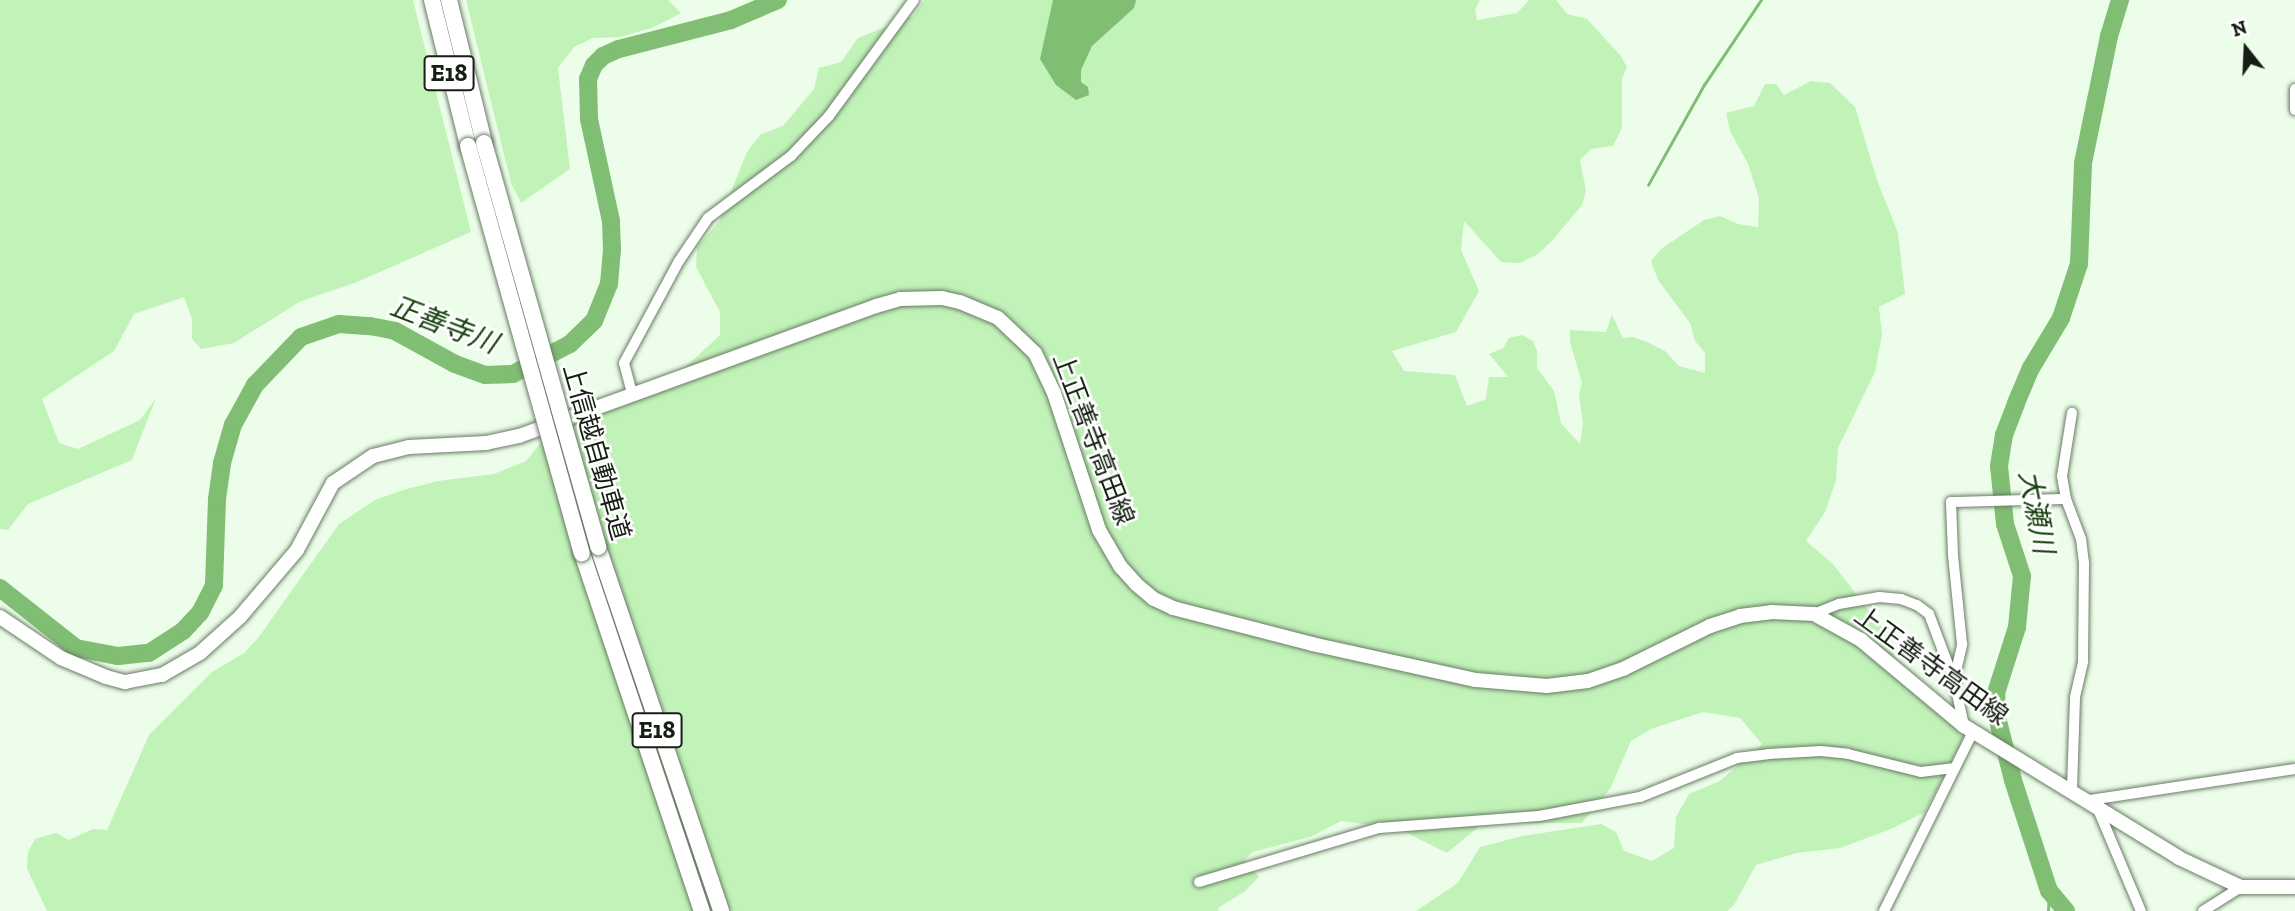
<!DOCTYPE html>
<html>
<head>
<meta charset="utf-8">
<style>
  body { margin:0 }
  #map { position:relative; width:2295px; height:911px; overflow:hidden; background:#ecfee9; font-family:"Zilla Slab","Noto Sans JP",serif }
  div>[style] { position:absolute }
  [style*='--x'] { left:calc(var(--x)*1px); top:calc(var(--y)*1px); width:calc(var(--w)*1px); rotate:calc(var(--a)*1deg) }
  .green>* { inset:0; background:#c1f2b8 }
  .water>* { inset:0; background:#80be74 }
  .stream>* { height:2.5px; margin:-1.25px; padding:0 1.25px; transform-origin:1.25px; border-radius:1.25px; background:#80be74 }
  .river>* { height:18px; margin:-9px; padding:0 9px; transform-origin:9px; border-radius:9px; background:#80be74 }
  .roads { filter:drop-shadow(0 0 2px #687c64) drop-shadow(0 0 2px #687c64) }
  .minor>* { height:10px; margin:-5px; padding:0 5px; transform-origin:5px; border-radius:5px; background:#fff }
  .major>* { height:14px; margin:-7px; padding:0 7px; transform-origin:7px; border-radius:7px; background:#fff }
  .highway>* { height:16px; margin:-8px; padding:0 8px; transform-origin:8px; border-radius:8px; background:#fff }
  .bridges { filter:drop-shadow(0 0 2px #687c64) drop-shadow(0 0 2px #687c64) }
  .highway-bridge>* { height:16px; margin:-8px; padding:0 8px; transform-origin:8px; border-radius:8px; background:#fff }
  span { translate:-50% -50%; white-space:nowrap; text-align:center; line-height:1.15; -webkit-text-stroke:5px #fff; paint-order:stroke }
  .shield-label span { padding:2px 5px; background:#fff; border:2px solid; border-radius:5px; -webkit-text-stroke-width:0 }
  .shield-label { font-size:24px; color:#171f15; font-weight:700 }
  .street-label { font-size:26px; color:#171f15 }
  .water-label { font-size:28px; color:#16400e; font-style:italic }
  .north { position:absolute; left:2211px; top:14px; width:70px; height:70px; -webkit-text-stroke:5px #fff; paint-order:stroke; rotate:342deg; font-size:19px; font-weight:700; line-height:28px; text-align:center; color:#171f15 }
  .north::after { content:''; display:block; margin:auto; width:24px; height:32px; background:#171f15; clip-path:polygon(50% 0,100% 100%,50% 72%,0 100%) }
</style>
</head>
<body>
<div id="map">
  <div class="green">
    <i style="clip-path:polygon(0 0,413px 0,471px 232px,357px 282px,299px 302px,234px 343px,201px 349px,192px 339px,192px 319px,184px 297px,134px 314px,114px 351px,42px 399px,59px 443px,78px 449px,140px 420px,156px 398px,132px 460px,28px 504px,8px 530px,0 529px)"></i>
    <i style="clip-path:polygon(466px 0,668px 0,681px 13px,652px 28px,620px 37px,593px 38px,574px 47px,558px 68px,570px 169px,521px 203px,511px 183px)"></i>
    <i style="clip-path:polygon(924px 0,1480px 0,1475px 10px,1477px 20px,1517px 13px,1529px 0,1556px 0,1567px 14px,1587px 19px,1620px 55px,1627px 67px,1622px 79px,1622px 128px,1613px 146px,1591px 149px,1580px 160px,1586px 190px,1582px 205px,1552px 241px,1538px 254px,1520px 263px,1501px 262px,1464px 221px,1461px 250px,1479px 291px,1456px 332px,1392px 351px,1404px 371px,1455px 375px,1467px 406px,1486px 399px,1489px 377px,1508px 377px,1489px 354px,1503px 348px,1509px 338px,1522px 335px,1533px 341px,1537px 351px,1537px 368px,1554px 391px,1561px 423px,1580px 444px,1583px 424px,1579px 394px,1582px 383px,1570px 342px,1570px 330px,1606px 332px,1612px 315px,1623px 338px,1633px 337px,1647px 342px,1665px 351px,1679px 366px,1705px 373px,1705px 353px,1695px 341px,1690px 323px,1658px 280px,1651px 261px,1661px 249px,1704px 220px,1720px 216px,1738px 224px,1758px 227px,1759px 198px,1748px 164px,1730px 131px,1726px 113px,1754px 106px,1765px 84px,1776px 84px,1784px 95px,1811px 81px,1830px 83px,1855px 107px,1877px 180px,1898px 233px,1905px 294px,1879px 307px,1882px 335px,1875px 372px,1838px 448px,1836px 480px,1825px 512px,1806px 541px,1833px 564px,1887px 634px,1897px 662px,1964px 738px,1925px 812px,1891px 829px,1840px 848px,1797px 853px,1756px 865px,1734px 905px,1727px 911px,1416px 911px,1458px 883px,1480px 847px,1522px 836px,1601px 824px,1616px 832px,1624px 851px,1652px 861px,1674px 848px,1676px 817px,1689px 794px,1720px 781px,1762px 744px,1740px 718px,1703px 712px,1651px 729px,1631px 741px,1610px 789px,1582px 823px,1483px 823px,1447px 853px,1399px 829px,1341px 821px,1310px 837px,1253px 852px,1244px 860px,1259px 877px,1244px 892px,1218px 908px,1219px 911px,47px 911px,27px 869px,28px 852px,35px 839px,56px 833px,69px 840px,93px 829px,107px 830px,149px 735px,212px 672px,244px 653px,258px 638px,339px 524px,375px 500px,403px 490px,438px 481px,494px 474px,526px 461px,550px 431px,679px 373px,720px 335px,720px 312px,696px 267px,697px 247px,719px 222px,747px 152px,761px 134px,783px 126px,814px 89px,819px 68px,841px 62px,858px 38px,913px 16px)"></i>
  </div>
  <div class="water">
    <i style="clip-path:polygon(1053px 0,1136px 0,1134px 8px,1092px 46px,1081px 70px,1081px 82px,1088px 87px,1089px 95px,1076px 100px,1056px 85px,1040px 59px)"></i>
  </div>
  <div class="stream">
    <i style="--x:1648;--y:185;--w:115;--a:-60.8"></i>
    <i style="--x:1704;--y:85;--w:102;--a:-56.2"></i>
    <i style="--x:2048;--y:911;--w:20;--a:-87"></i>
  </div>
  <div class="river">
    <i style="--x:0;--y:588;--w:97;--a:38.3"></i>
    <i style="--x:76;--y:648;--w:43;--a:10.8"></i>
    <i style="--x:118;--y:656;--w:31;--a:-6"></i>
    <i style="--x:149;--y:653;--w:40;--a:-32.9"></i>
    <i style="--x:183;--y:631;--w:25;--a:-47"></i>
    <i style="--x:200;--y:613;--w:31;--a:-63"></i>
    <i style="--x:214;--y:585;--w:86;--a:-88"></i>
    <i style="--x:217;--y:499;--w:36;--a:-82"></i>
    <i style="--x:222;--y:463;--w:40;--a:-74"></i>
    <i style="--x:233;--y:425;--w:46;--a:-61.2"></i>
    <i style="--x:255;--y:385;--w:66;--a:-46.2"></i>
    <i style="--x:301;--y:337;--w:40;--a:-18.9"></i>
    <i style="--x:339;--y:324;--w:31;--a:4"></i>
    <i style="--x:370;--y:326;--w:25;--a:11"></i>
    <i style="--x:395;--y:331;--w:68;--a:28.8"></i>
    <i style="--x:455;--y:364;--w:32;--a:20"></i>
    <i style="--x:485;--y:375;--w:28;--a:-2"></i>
    <i style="--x:513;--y:374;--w:64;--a:-27.8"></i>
    <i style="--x:570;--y:344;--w:33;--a:-44"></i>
    <i style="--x:594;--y:321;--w:40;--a:-68"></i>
    <i style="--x:609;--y:284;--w:34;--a:-85"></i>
    <i style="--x:612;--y:250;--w:29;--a:-92"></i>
    <i style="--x:611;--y:221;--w:104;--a:-102.2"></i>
    <i style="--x:589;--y:119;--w:40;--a:-91.4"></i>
    <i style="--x:588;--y:79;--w:15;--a:-67"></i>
    <i style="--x:594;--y:65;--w:13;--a:-45"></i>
    <i style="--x:603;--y:56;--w:17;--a:-24"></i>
    <i style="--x:619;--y:49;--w:116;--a:-14.5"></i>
    <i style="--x:731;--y:20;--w:51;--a:-23.1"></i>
    <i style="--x:2066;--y:911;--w:26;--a:-130"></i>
    <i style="--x:2049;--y:891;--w:117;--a:-108"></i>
    <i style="--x:2013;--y:780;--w:65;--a:-104.3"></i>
    <i style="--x:1997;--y:717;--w:24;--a:-92"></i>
    <i style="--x:1996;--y:693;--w:69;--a:-72.3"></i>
    <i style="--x:2017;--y:627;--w:51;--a:-84.4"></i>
    <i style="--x:2022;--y:576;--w:55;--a:-108.1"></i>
    <i style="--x:2005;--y:524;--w:58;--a:-95.9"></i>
    <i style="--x:1999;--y:466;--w:31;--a:-81"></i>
    <i style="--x:2004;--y:435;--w:34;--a:-69"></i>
    <i style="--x:2016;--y:403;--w:38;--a:-67"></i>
    <i style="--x:2031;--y:368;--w:58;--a:-59"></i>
    <i style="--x:2061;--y:318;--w:57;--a:-71.6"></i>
    <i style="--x:2079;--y:264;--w:101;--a:-87.7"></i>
    <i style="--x:2083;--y:163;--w:130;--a:-78.4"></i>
    <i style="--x:2109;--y:36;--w:38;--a:-73"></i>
  </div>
  <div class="roads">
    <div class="minor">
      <i style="--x:2295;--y:89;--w:21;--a:90"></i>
      <i style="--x:632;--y:393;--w:31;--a:-105"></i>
      <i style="--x:624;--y:363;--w:116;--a:-61.7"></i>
      <i style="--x:679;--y:261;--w:52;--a:-56"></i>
      <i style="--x:708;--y:218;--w:104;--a:-36.8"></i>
      <i style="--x:791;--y:156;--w:55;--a:-46.5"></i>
      <i style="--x:829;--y:116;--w:144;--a:-53.8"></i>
      <i style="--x:1814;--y:614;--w:27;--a:-22"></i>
      <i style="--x:1839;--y:604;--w:41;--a:-9.9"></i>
      <i style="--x:1879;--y:597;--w:22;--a:5"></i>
      <i style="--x:1901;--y:599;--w:17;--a:21"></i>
      <i style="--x:1917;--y:605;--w:15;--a:37"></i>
      <i style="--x:1929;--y:614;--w:71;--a:69.3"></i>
      <i style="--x:1954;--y:680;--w:47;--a:77.7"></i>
      <i style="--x:1954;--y:680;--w:37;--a:-77"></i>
      <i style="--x:1962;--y:644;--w:89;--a:-95.8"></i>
      <i style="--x:1953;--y:555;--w:53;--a:-92.2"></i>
      <i style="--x:1951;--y:502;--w:115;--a:-1.5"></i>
      <i style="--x:2072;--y:789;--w:92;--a:-88.1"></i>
      <i style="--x:2075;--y:697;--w:37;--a:-77"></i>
      <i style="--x:2083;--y:661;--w:98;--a:-89.4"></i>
      <i style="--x:2084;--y:563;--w:24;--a:-97"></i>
      <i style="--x:2081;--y:539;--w:43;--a:-110.6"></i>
      <i style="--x:2066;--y:499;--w:23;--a:-100"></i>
      <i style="--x:2062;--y:476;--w:64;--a:-81"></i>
      <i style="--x:2090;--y:800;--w:207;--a:-8.6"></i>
      <i style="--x:2097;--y:807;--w:113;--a:67.1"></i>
      <i style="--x:1199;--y:882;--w:188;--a:-16.7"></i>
      <i style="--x:1379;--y:828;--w:160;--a:-4.3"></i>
      <i style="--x:1539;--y:816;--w:103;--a:-10.7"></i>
      <i style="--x:1640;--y:797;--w:105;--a:-21.9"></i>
      <i style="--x:1737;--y:758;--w:31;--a:-7"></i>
      <i style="--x:1768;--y:754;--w:53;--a:-3.2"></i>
      <i style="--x:1821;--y:751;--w:27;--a:6"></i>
      <i style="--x:1848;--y:754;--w:75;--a:13.9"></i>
      <i style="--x:1921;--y:772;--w:32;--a:-7"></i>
      <i style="--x:1884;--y:911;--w:200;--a:-63.6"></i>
      <i style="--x:2203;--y:911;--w:45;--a:-32.3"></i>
    </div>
    <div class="major">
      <i style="--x:0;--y:617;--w:73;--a:33.9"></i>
      <i style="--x:61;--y:658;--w:49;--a:22.9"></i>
      <i style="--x:106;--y:677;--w:20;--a:15"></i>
      <i style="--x:125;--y:682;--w:38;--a:-11"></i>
      <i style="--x:162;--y:675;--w:44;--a:-30.1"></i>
      <i style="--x:200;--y:653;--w:54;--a:-42"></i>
      <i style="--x:240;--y:617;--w:88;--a:-49.6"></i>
      <i style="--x:297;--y:550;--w:76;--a:-61.8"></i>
      <i style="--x:333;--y:483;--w:48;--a:-34"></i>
      <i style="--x:373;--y:456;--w:37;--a:-14"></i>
      <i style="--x:409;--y:447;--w:77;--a:-3"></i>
      <i style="--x:486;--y:443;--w:34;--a:-12"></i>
      <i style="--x:519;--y:436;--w:380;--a:-20"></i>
      <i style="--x:876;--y:306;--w:25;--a:-16"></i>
      <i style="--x:900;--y:299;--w:42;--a:-1.4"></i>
      <i style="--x:942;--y:298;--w:18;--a:13"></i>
      <i style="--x:960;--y:302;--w:41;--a:22.8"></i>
      <i style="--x:998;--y:318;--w:51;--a:43.4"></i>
      <i style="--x:1035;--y:353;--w:44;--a:64.6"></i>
      <i style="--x:1054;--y:393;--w:144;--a:71.8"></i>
      <i style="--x:1099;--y:530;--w:42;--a:59.7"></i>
      <i style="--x:1120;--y:566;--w:24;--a:48"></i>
      <i style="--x:1136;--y:584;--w:23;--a:40"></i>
      <i style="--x:1154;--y:599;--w:21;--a:25"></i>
      <i style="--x:1173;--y:608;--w:144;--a:14.5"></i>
      <i style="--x:1312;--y:644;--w:168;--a:12.4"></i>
      <i style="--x:1476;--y:680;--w:71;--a:4.8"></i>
      <i style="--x:1547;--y:686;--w:41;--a:-7"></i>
      <i style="--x:1588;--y:681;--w:39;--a:-19"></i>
      <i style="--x:1625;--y:668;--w:95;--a:-26.3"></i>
      <i style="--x:1710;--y:626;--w:32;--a:-18"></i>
      <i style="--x:1740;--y:616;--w:31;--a:-7"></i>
      <i style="--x:1771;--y:612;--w:43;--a:2.7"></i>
      <i style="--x:1814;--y:614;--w:54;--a:29"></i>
      <i style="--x:1861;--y:640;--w:134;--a:39.9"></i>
      <i style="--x:1964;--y:726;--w:252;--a:31.5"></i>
      <i style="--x:2179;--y:858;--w:68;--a:25.1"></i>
      <i style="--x:2241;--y:887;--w:54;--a:0"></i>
    </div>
    <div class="highway">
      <i style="--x:432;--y:0;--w:150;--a:76.1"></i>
      <i style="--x:449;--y:0;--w:147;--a:76.2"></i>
      <i style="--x:598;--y:547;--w:384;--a:71.3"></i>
      <i style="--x:582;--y:553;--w:378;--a:71.5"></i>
    </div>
  </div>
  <div class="bridges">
    <div class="highway-bridge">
      <i style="--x:484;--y:143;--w:420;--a:74.2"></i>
      <i style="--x:468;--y:146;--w:423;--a:74.4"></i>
    </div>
  </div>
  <div class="shield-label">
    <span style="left:449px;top:73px">E18</span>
    <span style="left:657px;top:730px">E18</span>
  </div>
  <div class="street-label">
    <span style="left:1093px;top:439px;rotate:69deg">上正善寺高田線</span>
    <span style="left:596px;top:452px;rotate:74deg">上信越自動車道</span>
    <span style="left:1931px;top:666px;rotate:36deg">上正善寺高田線</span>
  </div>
  <div class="water-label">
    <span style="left:444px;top:325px;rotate:21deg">正善寺川</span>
    <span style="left:2036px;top:512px;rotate:79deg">大瀬川</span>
  </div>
  <div class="north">N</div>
</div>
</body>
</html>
